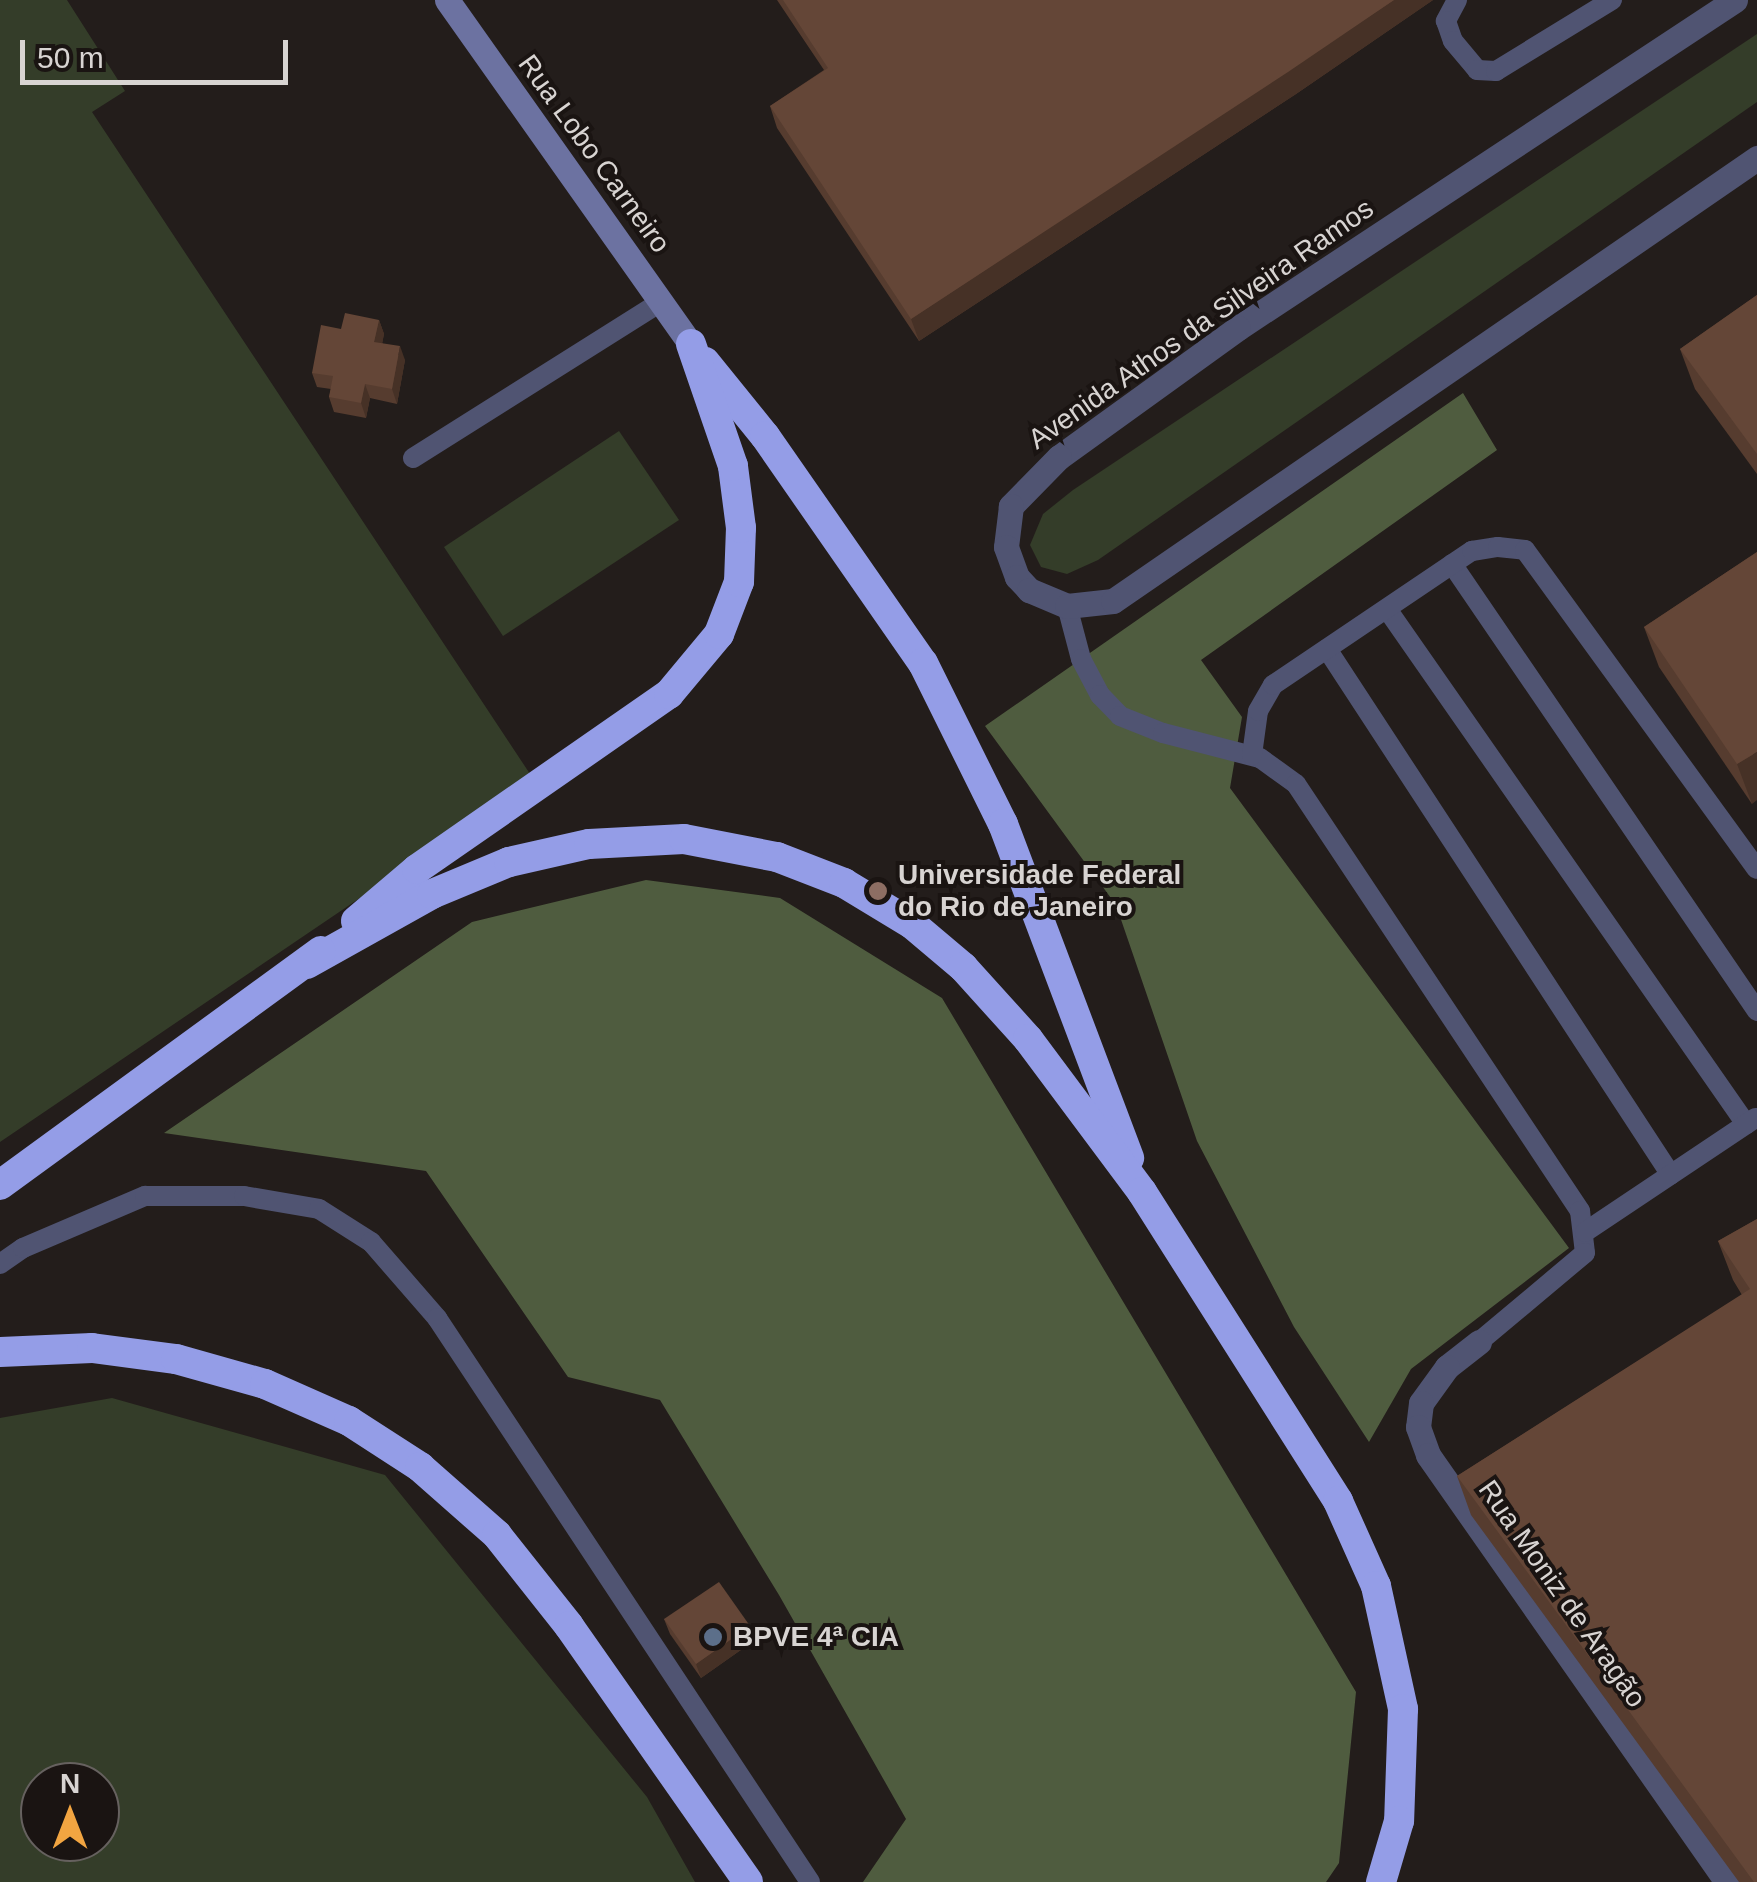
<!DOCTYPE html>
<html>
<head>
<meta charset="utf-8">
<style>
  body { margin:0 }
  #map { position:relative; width:1757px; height:1882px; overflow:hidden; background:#231d1b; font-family:Helvetica,sans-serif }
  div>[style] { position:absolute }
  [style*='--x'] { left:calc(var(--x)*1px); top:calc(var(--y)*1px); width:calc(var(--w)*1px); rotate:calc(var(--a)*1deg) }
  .green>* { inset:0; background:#343d29 }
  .forest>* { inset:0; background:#4f5c3f }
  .lane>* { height:20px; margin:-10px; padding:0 10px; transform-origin:10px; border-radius:10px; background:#505472 }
  .street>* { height:25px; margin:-12.5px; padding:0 12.5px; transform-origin:12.5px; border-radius:12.5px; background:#505472 }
  .secondary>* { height:25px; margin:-12.5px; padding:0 12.5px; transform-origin:12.5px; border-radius:12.5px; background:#6c72a1 }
  .highway>* { height:30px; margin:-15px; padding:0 15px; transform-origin:15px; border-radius:15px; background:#949de7 }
  .wall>* { inset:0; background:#563c2f }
  .shaded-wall>* { inset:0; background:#463126 }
  .building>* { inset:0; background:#644637 }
  .dots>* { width:28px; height:28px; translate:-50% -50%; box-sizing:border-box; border:5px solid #1a1412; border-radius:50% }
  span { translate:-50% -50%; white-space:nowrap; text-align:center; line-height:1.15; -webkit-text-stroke:8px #1a1412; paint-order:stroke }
  .street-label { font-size:28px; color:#d8d4d2 }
  .poi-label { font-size:28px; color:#d8d4d2; font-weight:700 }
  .left { translate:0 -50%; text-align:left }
  .north { position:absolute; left:20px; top:1762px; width:100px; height:100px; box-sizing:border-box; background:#1a1412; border:2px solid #66615f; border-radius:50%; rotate:0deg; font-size:28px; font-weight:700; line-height:40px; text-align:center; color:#d8d4d2 }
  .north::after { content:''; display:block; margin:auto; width:35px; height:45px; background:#f2a541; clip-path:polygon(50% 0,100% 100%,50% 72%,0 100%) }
  .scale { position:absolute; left:20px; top:40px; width:268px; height:45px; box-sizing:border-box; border:5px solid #d8d4d2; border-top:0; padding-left:12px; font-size:30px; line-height:35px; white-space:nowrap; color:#d8d4d2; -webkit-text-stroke:8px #1a1412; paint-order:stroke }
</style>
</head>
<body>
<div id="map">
  <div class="green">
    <i style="clip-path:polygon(0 0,67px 0,125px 91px,92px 112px,534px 780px,0 1142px)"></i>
    <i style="clip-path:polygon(1757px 34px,1757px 102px,1098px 560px,1067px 574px,1041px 567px,1030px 545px,1043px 514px,1073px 490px)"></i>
    <i style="clip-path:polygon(619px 431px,679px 520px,503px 636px,444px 547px)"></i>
    <i style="clip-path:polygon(evenodd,112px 1398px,385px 1475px,647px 1797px,695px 1882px,0 1882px,0 1418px,112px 1398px,40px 1782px,100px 1782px,100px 1842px,40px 1842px,40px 1782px)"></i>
  </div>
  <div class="forest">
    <i style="clip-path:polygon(1463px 393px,1497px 450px,1201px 660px,1242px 717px,1230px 788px,1569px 1248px,1411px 1369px,1369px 1442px,1294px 1327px,1197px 1141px,1116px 905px,985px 726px)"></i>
    <i style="clip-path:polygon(646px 880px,780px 898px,942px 998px,1356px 1692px,1339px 1863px,1326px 1882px,863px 1882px,906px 1819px,779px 1595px,660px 1400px,568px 1377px,426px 1171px,164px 1133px,472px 922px)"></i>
  </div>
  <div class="lane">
    <i style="--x:1457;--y:0;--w:24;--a:118"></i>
    <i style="--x:1446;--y:21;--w:21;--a:71"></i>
    <i style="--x:1453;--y:41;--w:38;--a:50"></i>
    <i style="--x:1477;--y:70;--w:19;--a:3"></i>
    <i style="--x:1496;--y:71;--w:136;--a:-31.5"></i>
    <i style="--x:413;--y:458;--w:294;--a:-32.2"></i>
    <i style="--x:1452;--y:564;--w:541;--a:55.69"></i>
    <i style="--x:1067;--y:606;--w:55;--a:75.2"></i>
    <i style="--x:1081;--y:659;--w:41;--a:62.2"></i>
    <i style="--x:1100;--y:695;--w:29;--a:46"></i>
    <i style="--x:1120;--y:716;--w:46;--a:21.6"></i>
    <i style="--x:1163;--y:733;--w:100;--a:14.5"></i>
    <i style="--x:1260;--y:758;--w:44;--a:35.8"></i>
    <i style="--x:1296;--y:784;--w:513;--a:56.37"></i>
    <i style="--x:1580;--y:1211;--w:42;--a:83.2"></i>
    <i style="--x:1585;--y:1253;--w:138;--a:140"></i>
    <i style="--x:1387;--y:609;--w:628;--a:55.12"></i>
    <i style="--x:1327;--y:649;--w:628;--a:56.82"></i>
    <i style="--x:1252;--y:755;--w:44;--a:-82.2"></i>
    <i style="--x:1258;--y:711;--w:30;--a:-60"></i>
    <i style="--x:1273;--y:685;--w:240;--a:-34"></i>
    <i style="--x:1472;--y:551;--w:26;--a:-9"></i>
    <i style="--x:1498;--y:547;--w:27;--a:6"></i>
    <i style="--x:1525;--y:550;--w:394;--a:54"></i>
    <i style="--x:1585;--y:1232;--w:205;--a:-33.8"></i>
    <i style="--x:0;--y:1264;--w:28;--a:-35"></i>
    <i style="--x:23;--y:1248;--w:133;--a:-23.1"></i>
    <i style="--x:145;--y:1196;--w:99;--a:0"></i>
    <i style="--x:244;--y:1196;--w:76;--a:9.8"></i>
    <i style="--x:319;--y:1209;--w:62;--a:32.4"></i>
    <i style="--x:371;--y:1242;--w:101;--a:49"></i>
    <i style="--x:437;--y:1318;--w:676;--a:56.52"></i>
  </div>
  <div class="street">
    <i style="--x:1735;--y:0;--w:595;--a:146.58"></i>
    <i style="--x:1238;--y:328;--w:221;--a:144.2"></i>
    <i style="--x:1059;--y:457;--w:69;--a:134.4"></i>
    <i style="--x:1011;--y:506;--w:41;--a:97"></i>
    <i style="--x:1006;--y:547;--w:32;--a:70"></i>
    <i style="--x:1017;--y:577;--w:18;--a:47"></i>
    <i style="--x:1029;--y:590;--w:41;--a:22.8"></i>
    <i style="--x:1067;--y:606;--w:46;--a:-6.2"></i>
    <i style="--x:1113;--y:601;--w:782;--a:-34.52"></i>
    <i style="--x:1479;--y:1342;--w:41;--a:142"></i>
    <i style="--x:1447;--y:1367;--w:44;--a:125.8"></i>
    <i style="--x:1421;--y:1403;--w:24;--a:97"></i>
    <i style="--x:1418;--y:1427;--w:30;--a:70"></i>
    <i style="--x:1428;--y:1455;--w:521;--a:55"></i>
  </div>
  <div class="secondary">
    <i style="--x:447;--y:0;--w:422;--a:54.7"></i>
  </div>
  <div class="highway">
    <i style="--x:705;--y:362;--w:95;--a:51"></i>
    <i style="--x:765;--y:436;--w:277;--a:55.2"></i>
    <i style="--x:923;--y:663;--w:180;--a:63.6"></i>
    <i style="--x:1003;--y:824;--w:357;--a:69.3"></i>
    <i style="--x:356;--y:921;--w:80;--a:-40.4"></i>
    <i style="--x:417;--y:869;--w:307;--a:-34.8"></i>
    <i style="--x:669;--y:694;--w:78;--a:-50.2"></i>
    <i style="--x:719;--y:634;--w:56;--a:-69"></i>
    <i style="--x:739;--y:582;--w:54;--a:-87.9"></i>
    <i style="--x:741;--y:528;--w:63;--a:-97.4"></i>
    <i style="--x:733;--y:466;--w:129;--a:-109"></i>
    <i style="--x:307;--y:964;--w:143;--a:-29.2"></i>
    <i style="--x:432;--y:894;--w:83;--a:-22.6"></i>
    <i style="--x:509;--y:862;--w:82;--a:-12.7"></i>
    <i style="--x:589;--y:844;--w:95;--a:-3"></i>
    <i style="--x:684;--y:839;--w:95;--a:11"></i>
    <i style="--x:777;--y:857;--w:72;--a:21.2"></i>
    <i style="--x:844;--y:883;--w:79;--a:31.1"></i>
    <i style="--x:912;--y:924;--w:67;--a:40.1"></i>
    <i style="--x:963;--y:967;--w:97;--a:47.9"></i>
    <i style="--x:1028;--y:1039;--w:191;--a:53.3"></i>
    <i style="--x:1142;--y:1192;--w:366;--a:57.6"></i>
    <i style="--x:1338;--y:1501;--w:93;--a:65.9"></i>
    <i style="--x:1376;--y:1586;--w:126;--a:77.6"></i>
    <i style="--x:1403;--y:1709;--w:112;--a:92"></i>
    <i style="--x:1399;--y:1821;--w:64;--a:106.4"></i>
    <i style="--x:0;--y:1185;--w:397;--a:-36.1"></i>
    <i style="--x:0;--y:1352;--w:92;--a:-2.5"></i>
    <i style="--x:92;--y:1348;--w:85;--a:7.5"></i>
    <i style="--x:176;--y:1359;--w:92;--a:15.7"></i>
    <i style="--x:265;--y:1384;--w:92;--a:23.8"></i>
    <i style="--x:349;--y:1421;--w:85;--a:32.9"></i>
    <i style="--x:420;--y:1467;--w:103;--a:41.4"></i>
    <i style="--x:497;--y:1535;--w:116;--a:51.6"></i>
    <i style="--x:569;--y:1626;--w:312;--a:55"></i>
  </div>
  <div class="wall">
    <i style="clip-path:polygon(777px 0,1433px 0,1296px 94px,919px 341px,777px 128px,770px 106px,824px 70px)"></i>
    <i style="clip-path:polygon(1757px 295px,1757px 474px,1695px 389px,1680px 349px)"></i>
    <i style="clip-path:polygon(379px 320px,384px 334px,382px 343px,405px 360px,397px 404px,370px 398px,366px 418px,334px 412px,329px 397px,331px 389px,317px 387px,312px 373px,341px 329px)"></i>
    <i style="clip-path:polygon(1757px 552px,1752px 804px,1659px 667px,1644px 627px)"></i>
    <i style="clip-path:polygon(1757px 1219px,1757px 1882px,1739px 1882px,1471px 1515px,1457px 1476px,1742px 1295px,1733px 1280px,1718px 1241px)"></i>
    <i style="clip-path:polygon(664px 1619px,750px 1626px,755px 1640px,701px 1678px,670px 1634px)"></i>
  </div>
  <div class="shaded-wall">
    <i style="clip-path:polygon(1394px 0,1433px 0,1296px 94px,919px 341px,911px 319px)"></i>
    <i style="clip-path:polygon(379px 320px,384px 334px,380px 356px,374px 342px)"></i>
    <i style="clip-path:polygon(400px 346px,405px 360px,397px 404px,392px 389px)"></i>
    <i style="clip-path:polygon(365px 384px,370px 398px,366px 418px,361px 403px)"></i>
    <i style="clip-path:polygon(1757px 752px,1757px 800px,1752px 804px,1737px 764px)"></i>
    <i style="clip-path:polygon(750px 1626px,755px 1640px,701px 1678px,696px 1664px)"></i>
  </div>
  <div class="building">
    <i style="clip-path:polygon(783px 0,1394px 0,1288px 72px,911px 319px,770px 106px,828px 68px)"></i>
    <i style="clip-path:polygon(1757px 295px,1757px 454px,1680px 349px)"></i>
    <i style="clip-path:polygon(345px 313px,379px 320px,374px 342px,400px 346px,392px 389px,365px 384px,361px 403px,329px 397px,333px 376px,312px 373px,321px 325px,341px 329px)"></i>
    <i style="clip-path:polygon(1757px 552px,1757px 752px,1737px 764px,1644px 627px)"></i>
    <i style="clip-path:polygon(1757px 1219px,1757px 1882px,1754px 1882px,1457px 1476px,1750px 1289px,1718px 1241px)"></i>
    <i style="clip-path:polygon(719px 1582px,750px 1626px,696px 1664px,664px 1619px)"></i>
  </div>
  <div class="dots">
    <i style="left:878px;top:891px;background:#8d6e63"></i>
    <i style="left:713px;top:1637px;background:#5c6f8a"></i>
  </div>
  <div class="street-label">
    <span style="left:594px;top:154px;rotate:54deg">Rua Lobo Carneiro</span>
    <span style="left:1201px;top:324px;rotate:-35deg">Avenida Athos da Silveira Ramos</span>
    <span style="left:1562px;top:1594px;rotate:55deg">Rua Moniz de Aragão</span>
  </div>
  <div class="poi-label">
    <span class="left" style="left:898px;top:891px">Universidade Federal<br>do Rio de Janeiro</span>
    <span class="left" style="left:733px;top:1637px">BPVE 4ª CIA</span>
  </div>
  <div class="north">N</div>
  <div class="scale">50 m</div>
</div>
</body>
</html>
